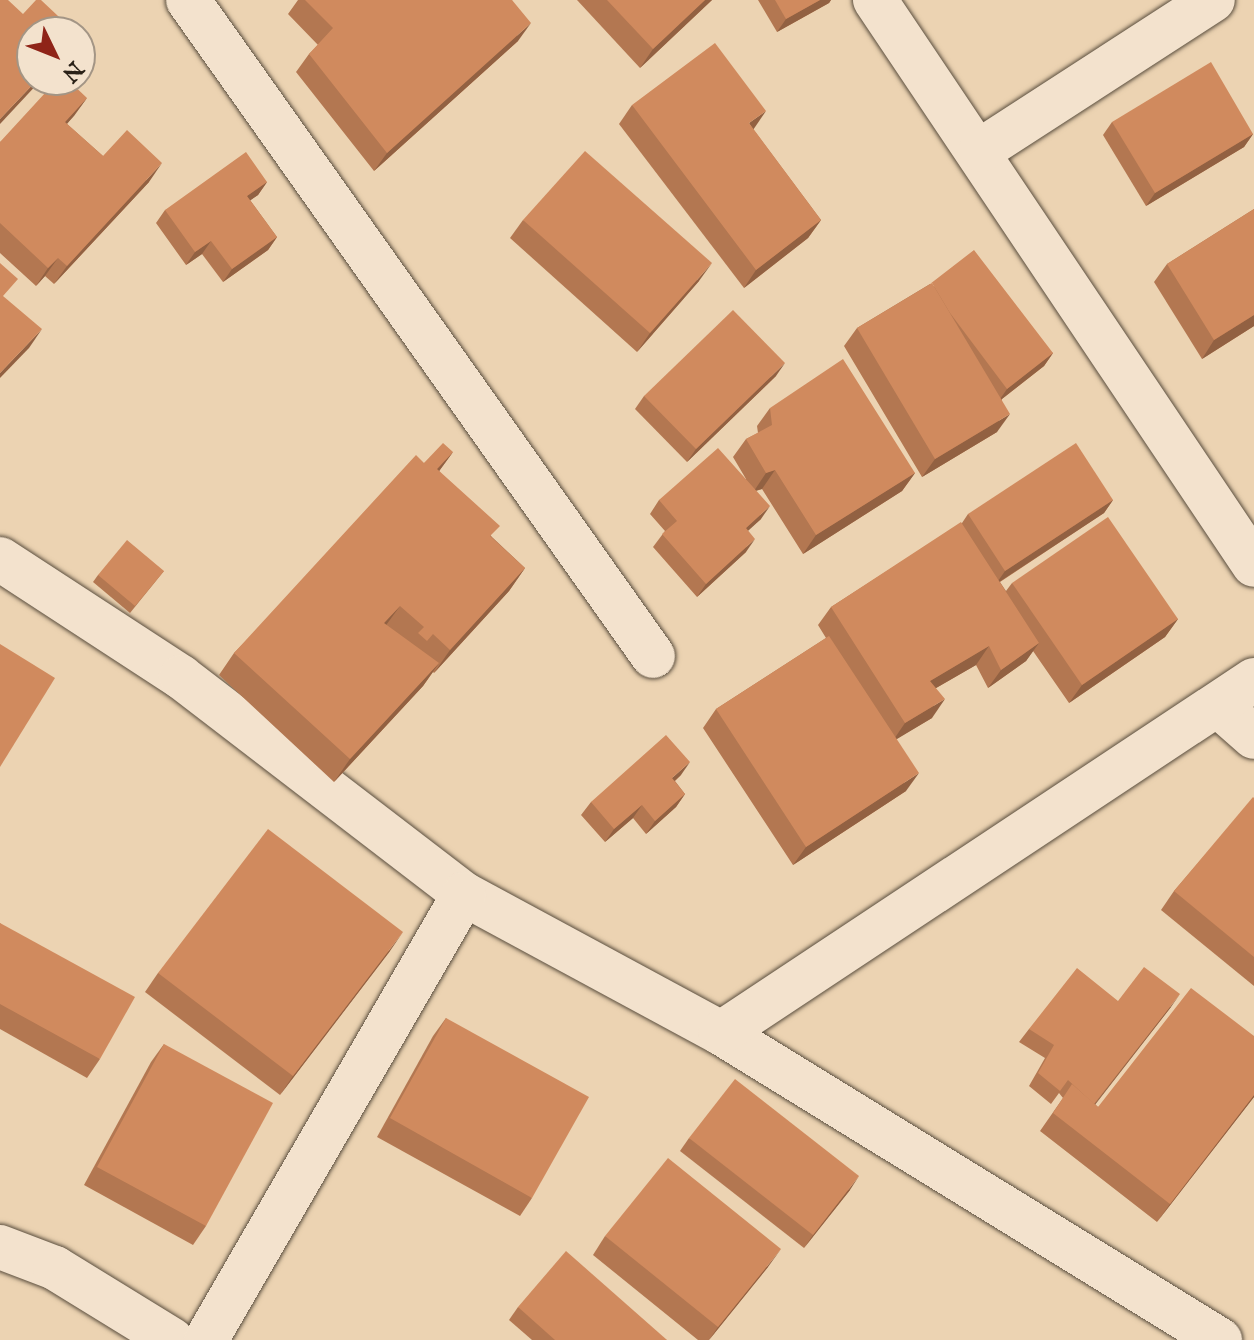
<!DOCTYPE html>
<html>
<head>
<meta charset="utf-8">
<style>
  body { margin:0 }
  #map { position:relative; width:1254px; height:1340px; overflow:hidden; background:#ecd3b2; font-family:"IM FELL English",serif }
  div>[style] { position:absolute }
  [style*='--x'] { left:calc(var(--x)*1px); top:calc(var(--y)*1px); width:calc(var(--w)*1px); rotate:calc(var(--a)*1deg) }
  .roads { filter:drop-shadow(0 0 2px #5a4e3e) drop-shadow(0 0 2px #5a4e3e) }
  .minor>* { height:44px; margin:-22px; padding:0 22px; transform-origin:22px; border-radius:22px; background:#f3e2cd }
  .wall>* { inset:0; background:#b37751 }
  .shaded-wall>* { inset:0; background:#926142 }
  .building>* { inset:0; background:#d08a5e }
  span { translate:-50% -50%; white-space:nowrap; text-align:center; line-height:1.15; -webkit-text-stroke:8px #f3e2cd; paint-order:stroke }
  .north { position:absolute; left:16px; top:16px; width:80px; height:80px; box-sizing:border-box; background:#f3e2cd; border:2px solid #a39585; border-radius:50%; rotate:133deg; font-size:22px; font-weight:700; line-height:32px; text-align:center; color:#2a2218 }
  .north::after { content:''; display:block; margin:auto; width:28px; height:36px; background:#8f2418; clip-path:polygon(50% 0,100% 100%,50% 72%,0 100%) }
</style>
</head>
<body>
<div id="map">
  <div class="roads">
    <div class="minor">
      <i style="--x:188;--y:0;--w:804;--a:54.67"></i>
      <i style="--x:875;--y:0;--w:680;--a:56.15"></i>
      <i style="--x:981;--y:150;--w:276;--a:-32.9"></i>
      <i style="--x:0;--y:559;--w:216;--a:33.1"></i>
      <i style="--x:181;--y:677;--w:357;--a:37.5"></i>
      <i style="--x:464;--y:894;--w:292;--a:28.4"></i>
      <i style="--x:721;--y:1033;--w:586;--a:31.6"></i>
      <i style="--x:1220;--y:707;--w:45;--a:41.4"></i>
      <i style="--x:721;--y:1033;--w:639;--a:-33.52"></i>
      <i style="--x:0;--y:1247;--w:59;--a:20.9"></i>
      <i style="--x:55;--y:1268;--w:137;--a:31.6"></i>
      <i style="--x:206;--y:1340;--w:515;--a:-59.95"></i>
    </div>
  </div>
  <div class="wall">
    <i style="clip-path:polygon(298px 0,512px 0,518px 41px,374px 171px,296px 72px,309px 54px,318px 45px,288px 14px)"></i>
    <i style="clip-path:polygon(577px 0,712px 0,640px 68px)"></i>
    <i style="clip-path:polygon(758px 0,831px 0,829px 3px,777px 32px)"></i>
    <i style="clip-path:polygon(87px 98px,67px 124px,103px 156px,149px 182px,54px 284px,45px 276px,36px 286px,0 253px,0 142px)"></i>
    <i style="clip-path:polygon(632px 105px,753px 129px,821px 220px,808px 238px,744px 288px,619px 124px)"></i>
    <i style="clip-path:polygon(1112px 122px,1253px 134px,1244px 147px,1146px 206px,1103px 135px)"></i>
    <i style="clip-path:polygon(267px 182px,258px 195px,250px 200px,277px 237px,268px 250px,223px 282px,202px 254px,186px 265px,156px 223px,165px 210px)"></i>
    <i style="clip-path:polygon(1254px 209px,1254px 326px,1202px 359px,1154px 282px,1167px 264px)"></i>
    <i style="clip-path:polygon(523px 220px,699px 281px,637px 352px,510px 238px)"></i>
    <i style="clip-path:polygon(930px 284px,1053px 353px,1044px 366px,1002px 399px,997px 432px,922px 477px,844px 346px,857px 328px)"></i>
    <i style="clip-path:polygon(776px 376px,687px 462px,635px 409px,644px 396px)"></i>
    <i style="clip-path:polygon(770px 408px,915px 473px,902px 491px,803px 554px,762px 489px,756px 491px,761px 519px,748px 530px,746px 552px,697px 597px,653px 547px,665px 531px,650px 514px,659px 500px,746px 479px,733px 457px,746px 439px,758px 433px,757px 426px)"></i>
    <i style="clip-path:polygon(453px 452px,439px 471px,492px 537px,525px 568px,509px 591px,434px 673px,433px 672px,423px 686px,334px 782px,219px 675px,234px 653px,424px 463px)"></i>
    <i style="clip-path:polygon(1113px 500px,1104px 513px,1000px 582px,1006px 591px,1012px 583px,1178px 619px,1165px 637px,1069px 703px,1033px 651px,1026px 661px,988px 688px,976px 665px,936px 688px,932px 718px,896px 739px,906px 791px,793px 865px,703px 728px,716px 709px,826px 638px,818px 625px,831px 607px,962px 523px,968px 514px)"></i>
    <i style="clip-path:polygon(164px 571px,130px 613px,93px 582px,98px 575px)"></i>
    <i style="clip-path:polygon(681px 775px,675px 781px,685px 794px,676px 807px,646px 834px,633px 818px,605px 842px,581px 815px,591px 802px)"></i>
    <i style="clip-path:polygon(1254px 798px,1254px 986px,1161px 910px,1174px 891px)"></i>
    <i style="clip-path:polygon(0 923px,100px 1059px,87px 1078px,0 1029px)"></i>
    <i style="clip-path:polygon(390px 951px,280px 1095px,145px 992px,158px 973px)"></i>
    <i style="clip-path:polygon(1118px 1001px,1171px 1007px,1095px 1104px,1098px 1107px,1254px 1036px,1254px 1097px,1157px 1222px,1040px 1131px,1063px 1098px,1059px 1093px,1051px 1104px,1029px 1086px,1045px 1058px,1019px 1042px,1029px 1029px)"></i>
    <i style="clip-path:polygon(446px 1018px,532px 1198px,520px 1216px,377px 1137px,433px 1036px)"></i>
    <i style="clip-path:polygon(164px 1044px,206px 1226px,193px 1245px,84px 1185px,151px 1062px)"></i>
    <i style="clip-path:polygon(689px 1138px,850px 1190px,804px 1248px,680px 1151px)"></i>
    <i style="clip-path:polygon(605px 1236px,768px 1267px,709px 1340px,698px 1340px,593px 1255px)"></i>
    <i style="clip-path:polygon(518px 1307px,667px 1340px,532px 1340px,509px 1320px)"></i>
  </div>
  <div class="shaded-wall">
    <i style="clip-path:polygon(705px 0,712px 0,640px 68px,653px 49px)"></i>
    <i style="clip-path:polygon(820px 0,831px 0,829px 3px,777px 32px,786px 19px)"></i>
    <i style="clip-path:polygon(531px 23px,518px 41px,374px 171px,387px 153px)"></i>
    <i style="clip-path:polygon(37px 80px,41px 80px,0 124px,0 119px)"></i>
    <i style="clip-path:polygon(87px 98px,74px 116px,52px 140px,65px 122px)"></i>
    <i style="clip-path:polygon(766px 111px,753px 130px,749px 123px)"></i>
    <i style="clip-path:polygon(1253px 134px,1244px 147px,1146px 206px,1155px 193px)"></i>
    <i style="clip-path:polygon(162px 163px,149px 182px,54px 284px,67px 266px)"></i>
    <i style="clip-path:polygon(267px 182px,258px 195px,238px 209px,247px 196px)"></i>
    <i style="clip-path:polygon(821px 220px,808px 238px,744px 288px,756px 270px)"></i>
    <i style="clip-path:polygon(277px 237px,268px 250px,223px 282px,232px 269px)"></i>
    <i style="clip-path:polygon(211px 241px,202px 254px,186px 265px,195px 252px)"></i>
    <i style="clip-path:polygon(58px 258px,45px 276px,36px 286px,48px 268px)"></i>
    <i style="clip-path:polygon(712px 263px,699px 281px,637px 352px,650px 333px)"></i>
    <i style="clip-path:polygon(1254px 315px,1254px 326px,1202px 359px,1214px 340px)"></i>
    <i style="clip-path:polygon(42px 329px,29px 348px,0 378px,0 373px)"></i>
    <i style="clip-path:polygon(1053px 353px,1044px 366px,998px 402px,1007px 389px)"></i>
    <i style="clip-path:polygon(785px 363px,776px 376px,687px 462px,696px 449px)"></i>
    <i style="clip-path:polygon(1010px 414px,997px 432px,922px 477px,935px 459px)"></i>
    <i style="clip-path:polygon(453px 452px,437px 474px,437px 469px)"></i>
    <i style="clip-path:polygon(775px 470px,762px 489px,754px 491px,766px 473px)"></i>
    <i style="clip-path:polygon(915px 473px,902px 491px,803px 554px,816px 535px)"></i>
    <i style="clip-path:polygon(1113px 500px,1104px 513px,996px 584px,1005px 571px)"></i>
    <i style="clip-path:polygon(770px 506px,761px 519px,737px 541px,746px 528px)"></i>
    <i style="clip-path:polygon(755px 539px,746px 552px,697px 597px,706px 584px)"></i>
    <i style="clip-path:polygon(525px 568px,509px 591px,434px 673px,450px 650px)"></i>
    <i style="clip-path:polygon(400px 606px,384px 628px,384px 623px)"></i>
    <i style="clip-path:polygon(1178px 619px,1165px 637px,1069px 703px,1082px 685px)"></i>
    <i style="clip-path:polygon(1039px 643px,1026px 661px,988px 688px,1001px 670px)"></i>
    <i style="clip-path:polygon(989px 646px,976px 665px,917px 699px,930px 681px)"></i>
    <i style="clip-path:polygon(439px 663px,423px 686px,334px 782px,350px 759px)"></i>
    <i style="clip-path:polygon(945px 699px,932px 718px,892px 742px,905px 723px)"></i>
    <i style="clip-path:polygon(690px 762px,681px 775px,663px 791px,672px 778px)"></i>
    <i style="clip-path:polygon(919px 773px,906px 791px,793px 865px,806px 847px)"></i>
    <i style="clip-path:polygon(685px 794px,676px 807px,646px 834px,655px 821px)"></i>
    <i style="clip-path:polygon(642px 805px,633px 818px,605px 842px,614px 829px)"></i>
    <i style="clip-path:polygon(403px 932px,390px 951px,280px 1095px,293px 1076px)"></i>
    <i style="clip-path:polygon(1180px 994px,1171px 1007px,1084px 1119px,1093px 1106px)"></i>
    <i style="clip-path:polygon(1254px 1095px,1254px 1097px,1157px 1222px,1170px 1204px)"></i>
    <i style="clip-path:polygon(859px 1176px,850px 1190px,804px 1248px,813px 1235px)"></i>
    <i style="clip-path:polygon(781px 1249px,768px 1267px,709px 1340px,718px 1327px)"></i>
  </div>
  <div class="building">
    <i style="clip-path:polygon(0 0,8px 0,23px 14px,36px 0,41px 0,75px 32px,32px 32px,32px 80px,37px 80px,0 119px)"></i>
    <i style="clip-path:polygon(305px 0,512px 0,531px 23px,387px 153px,309px 54px,333px 28px)"></i>
    <i style="clip-path:polygon(607px 0,705px 0,653px 49px)"></i>
    <i style="clip-path:polygon(775px 0,820px 0,786px 19px)"></i>
    <i style="clip-path:polygon(715px 43px,766px 111px,749px 123px,821px 220px,756px 270px,632px 105px)"></i>
    <i style="clip-path:polygon(1211px 62px,1253px 134px,1155px 193px,1112px 122px)"></i>
    <i style="clip-path:polygon(57px 80px,68px 80px,87px 98px,65px 122px,103px 156px,127px 130px,162px 163px,67px 266px,58px 258px,48px 268px,0 223px,0 142px)"></i>
    <i style="clip-path:polygon(585px 151px,712px 263px,650px 333px,523px 220px)"></i>
    <i style="clip-path:polygon(246px 152px,267px 182px,247px 196px,277px 237px,232px 269px,211px 241px,195px 252px,165px 210px)"></i>
    <i style="clip-path:polygon(1254px 209px,1254px 315px,1214px 340px,1167px 264px)"></i>
    <i style="clip-path:polygon(974px 250px,1053px 353px,1007px 389px,950px 313px,932px 283px,930px 284px)"></i>
    <i style="clip-path:polygon(0 263px,18px 279px,3px 296px,42px 329px,0 373px)"></i>
    <i style="clip-path:polygon(932px 283px,1010px 414px,935px 459px,857px 328px)"></i>
    <i style="clip-path:polygon(733px 310px,785px 363px,696px 449px,644px 396px)"></i>
    <i style="clip-path:polygon(843px 359px,915px 473px,816px 535px,775px 470px,766px 473px,746px 439px,772px 425px,770px 408px)"></i>
    <i style="clip-path:polygon(443px 443px,453px 452px,437px 469px,500px 526px,490px 536px,525px 568px,450px 650px,433px 634px,427px 641px,418px 633px,424px 627px,400px 606px,384px 623px,439px 663px,350px 759px,234px 653px,416px 455px,424px 463px)"></i>
    <i style="clip-path:polygon(1076px 443px,1113px 500px,1005px 571px,968px 514px)"></i>
    <i style="clip-path:polygon(718px 448px,770px 506px,746px 528px,755px 539px,706px 584px,662px 534px,677px 521px,659px 500px)"></i>
    <i style="clip-path:polygon(1108px 517px,1178px 619px,1082px 685px,1012px 583px)"></i>
    <i style="clip-path:polygon(961px 522px,1039px 643px,1001px 670px,989px 646px,930px 681px,945px 699px,905px 723px,831px 607px)"></i>
    <i style="clip-path:polygon(127px 540px,164px 571px,135px 606px,98px 575px)"></i>
    <i style="clip-path:polygon(829px 636px,919px 773px,806px 847px,716px 709px)"></i>
    <i style="clip-path:polygon(0 644px,55px 678px,0 767px)"></i>
    <i style="clip-path:polygon(666px 735px,690px 762px,672px 778px,685px 794px,655px 821px,642px 805px,614px 829px,591px 802px)"></i>
    <i style="clip-path:polygon(1253px 797px,1254px 798px,1254px 957px,1174px 891px)"></i>
    <i style="clip-path:polygon(268px 829px,403px 932px,293px 1076px,158px 973px)"></i>
    <i style="clip-path:polygon(0 923px,135px 997px,100px 1059px,0 1004px)"></i>
    <i style="clip-path:polygon(1144px 967px,1180px 994px,1094px 1104px,1068px 1080px,1060px 1091px,1038px 1073px,1054px 1045px,1029px 1029px,1077px 968px,1118px 1001px)"></i>
    <i style="clip-path:polygon(1191px 988px,1254px 1036px,1254px 1095px,1170px 1204px,1053px 1113px,1072px 1084px,1098px 1107px)"></i>
    <i style="clip-path:polygon(446px 1018px,589px 1097px,532px 1198px,390px 1118px)"></i>
    <i style="clip-path:polygon(164px 1044px,273px 1103px,206px 1226px,97px 1167px)"></i>
    <i style="clip-path:polygon(735px 1079px,859px 1176px,813px 1235px,689px 1138px)"></i>
    <i style="clip-path:polygon(668px 1158px,781px 1249px,718px 1327px,605px 1236px)"></i>
    <i style="clip-path:polygon(566px 1251px,667px 1340px,555px 1340px,518px 1307px)"></i>
  </div>
  <div class="north">N</div>
</div>
</body>
</html>
